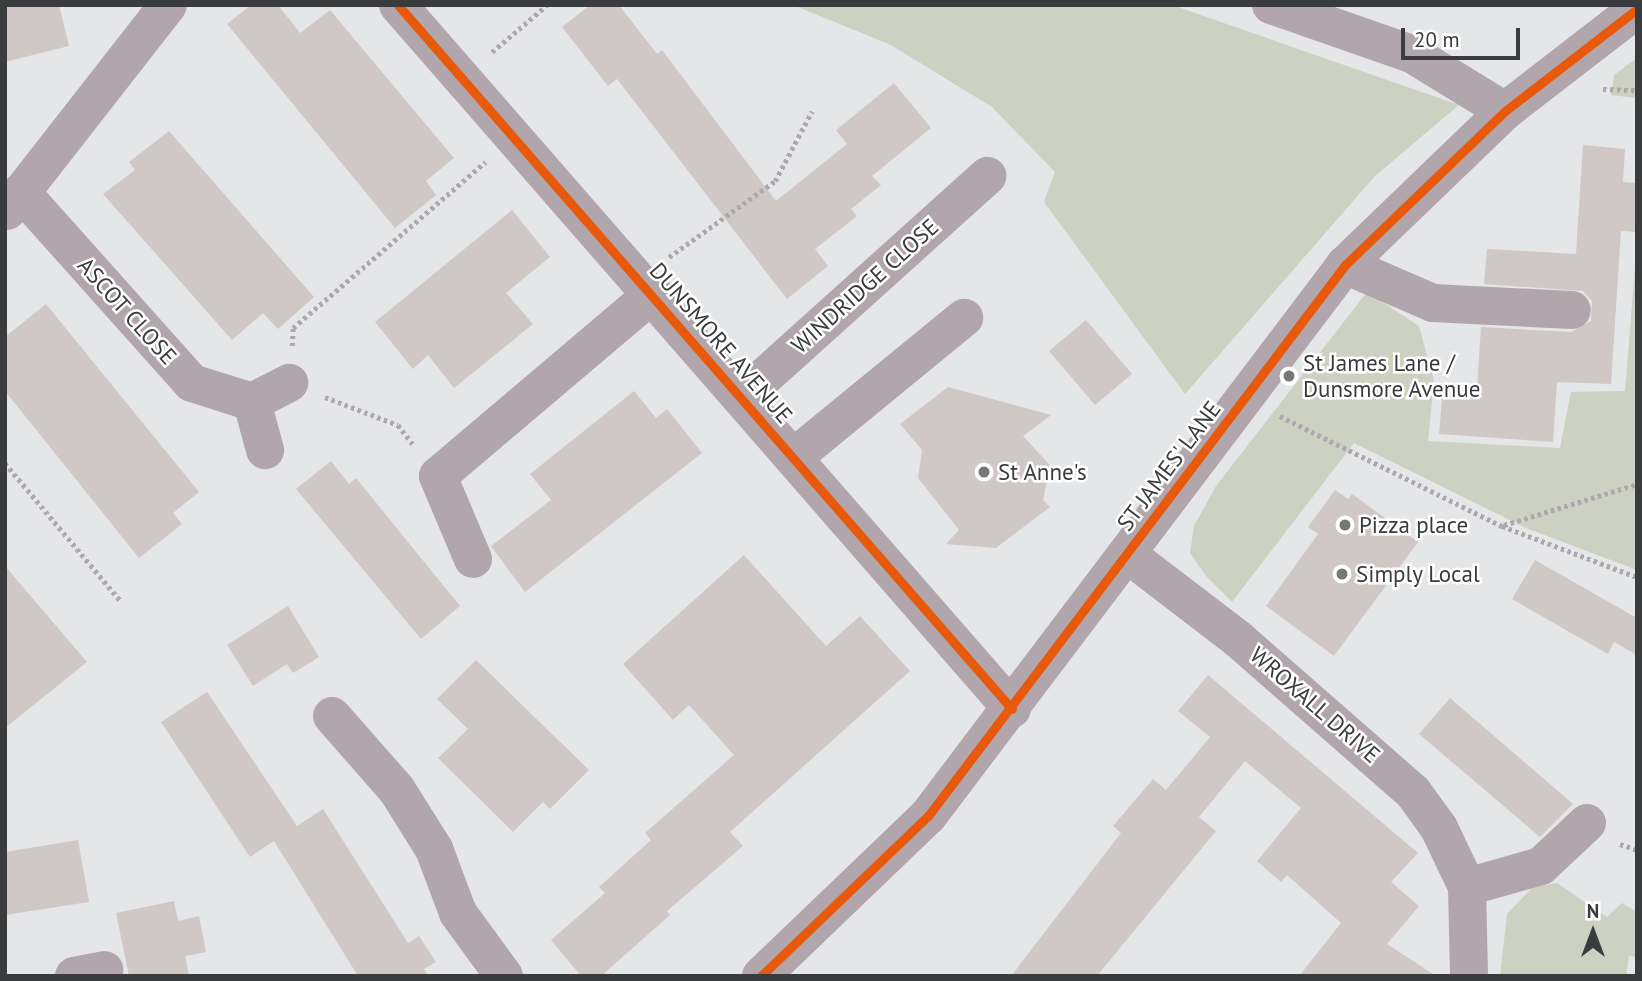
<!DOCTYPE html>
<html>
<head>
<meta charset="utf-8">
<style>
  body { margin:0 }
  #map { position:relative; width:1642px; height:981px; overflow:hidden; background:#e4e6e8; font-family:"PT Sans",sans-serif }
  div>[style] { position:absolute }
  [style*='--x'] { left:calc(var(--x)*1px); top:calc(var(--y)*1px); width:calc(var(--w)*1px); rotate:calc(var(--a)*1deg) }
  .green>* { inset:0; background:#ccd1c2 }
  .building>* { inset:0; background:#cfc8c6 }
  .path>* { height:4.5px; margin-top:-2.25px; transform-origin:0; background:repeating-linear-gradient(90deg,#aea7ac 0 3.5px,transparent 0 7px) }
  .minor>* { height:38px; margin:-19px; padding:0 19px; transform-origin:19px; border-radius:19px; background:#b0a6ac }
  .cycleway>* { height:9px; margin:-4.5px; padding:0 4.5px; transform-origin:4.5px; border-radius:4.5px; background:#e8590c }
  .dots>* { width:19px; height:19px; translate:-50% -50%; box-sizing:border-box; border:4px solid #fff; border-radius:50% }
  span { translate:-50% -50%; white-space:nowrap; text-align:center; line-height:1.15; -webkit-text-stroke:5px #fff; paint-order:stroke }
  .street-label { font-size:23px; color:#3a3b3c }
  .poi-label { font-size:23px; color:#3a3b3c }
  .left { translate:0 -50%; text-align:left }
  .frame { position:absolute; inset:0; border:7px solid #3a3b3c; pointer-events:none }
  .north { position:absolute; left:1558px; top:897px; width:70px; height:70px; -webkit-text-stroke:5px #fff; paint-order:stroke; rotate:0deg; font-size:19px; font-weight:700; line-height:28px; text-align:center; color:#3a3b3c }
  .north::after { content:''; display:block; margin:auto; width:24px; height:32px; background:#3a3b3c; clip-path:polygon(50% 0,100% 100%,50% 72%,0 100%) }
  .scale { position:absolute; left:1401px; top:28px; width:119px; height:32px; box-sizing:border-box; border:4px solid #3a3b3c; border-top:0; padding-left:9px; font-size:21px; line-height:24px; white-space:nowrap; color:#3a3b3c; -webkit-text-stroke:5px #fff; paint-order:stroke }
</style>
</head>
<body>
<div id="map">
  <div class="green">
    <i style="clip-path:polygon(793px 5px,1172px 5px,1459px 105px,1375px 176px,1185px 394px,1044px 202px,1055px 172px,992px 107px,891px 45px)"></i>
    <i style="clip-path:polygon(1637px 58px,1637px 98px,1611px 95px,1614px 75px)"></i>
    <i style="clip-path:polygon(1637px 242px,1637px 570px,1526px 528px,1354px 443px,1232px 602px,1207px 577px,1190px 553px,1194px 526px,1216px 486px,1367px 292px,1419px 326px,1434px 381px,1428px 441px,1560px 448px,1571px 392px,1625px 391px)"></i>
    <i style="clip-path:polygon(1557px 883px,1607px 917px,1622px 903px,1637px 912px,1637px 957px,1629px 956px,1626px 976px,1500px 976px,1507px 914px,1533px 887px)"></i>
  </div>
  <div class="building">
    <i style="clip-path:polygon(5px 5px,59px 5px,69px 46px,5px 62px)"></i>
    <i style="clip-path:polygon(251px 5px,278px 5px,300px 33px,330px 10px,454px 158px,426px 181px,436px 195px,395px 228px,227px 24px)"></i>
    <i style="clip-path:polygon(590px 5px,619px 5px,657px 54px,662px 50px,776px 201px,847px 144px,836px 130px,894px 83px,931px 128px,872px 176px,881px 185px,851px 209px,857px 216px,815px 249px,828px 266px,787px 299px,617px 79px,608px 86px,562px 27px)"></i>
    <i style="clip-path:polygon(169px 131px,314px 297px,278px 329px,263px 313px,232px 340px,103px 194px,135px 170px,129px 162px)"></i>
    <i style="clip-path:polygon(1583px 145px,1625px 149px,1623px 182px,1637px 183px,1637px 232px,1621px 231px,1611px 384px,1557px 382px,1553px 442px,1439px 434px,1443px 386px,1477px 388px,1481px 327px,1571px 332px,1591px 321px,1592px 301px,1583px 291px,1484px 284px,1487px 249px,1576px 254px)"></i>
    <i style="clip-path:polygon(512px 210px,550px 257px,506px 293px,533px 324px,454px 388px,428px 355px,413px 369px,375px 322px)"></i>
    <i style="clip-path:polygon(46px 304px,199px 492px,173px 513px,182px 524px,139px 558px,5px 391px,5px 337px)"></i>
    <i style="clip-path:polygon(1086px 320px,1132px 374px,1095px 405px,1049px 351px)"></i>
    <i style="clip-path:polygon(948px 387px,1051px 415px,1023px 436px,1050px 465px,1043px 500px,1050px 507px,996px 548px,946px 544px,959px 530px,918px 478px,922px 450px,900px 424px)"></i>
    <i style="clip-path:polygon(634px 391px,656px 418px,667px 409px,702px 453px,525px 592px,491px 546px,551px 500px,530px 474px)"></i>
    <i style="clip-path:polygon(331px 461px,349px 484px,356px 478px,460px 606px,421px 639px,296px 489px)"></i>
    <i style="clip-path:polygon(1335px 490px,1348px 499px,1352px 494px,1418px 542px,1334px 656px,1266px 606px,1318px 534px,1308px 527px)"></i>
    <i style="clip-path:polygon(744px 555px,826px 646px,860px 616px,910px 671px,730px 832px,743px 846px,667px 911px,670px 915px,601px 976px,581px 976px,551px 940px,605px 893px,599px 887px,651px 840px,645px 833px,734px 755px,689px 705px,673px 720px,623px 664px)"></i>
    <i style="clip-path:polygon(1535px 560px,1637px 618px,1637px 655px,1614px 642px,1608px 654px,1512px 599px)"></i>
    <i style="clip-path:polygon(5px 566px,87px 662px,5px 728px)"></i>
    <i style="clip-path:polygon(288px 606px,319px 657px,293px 673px,287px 664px,253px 686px,227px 645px)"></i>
    <i style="clip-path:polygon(476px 660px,589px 770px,550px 809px,543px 802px,513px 832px,438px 758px,468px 729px,437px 699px)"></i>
    <i style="clip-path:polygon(1208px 675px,1418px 853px,1391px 882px,1419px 906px,1387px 944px,1436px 976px,1299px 976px,1341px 923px,1287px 875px,1281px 882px,1257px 861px,1301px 808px,1245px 761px,1199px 817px,1216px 831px,1097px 976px,1011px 976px,1121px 833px,1113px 826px,1153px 779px,1166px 790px,1210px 737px,1178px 711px)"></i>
    <i style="clip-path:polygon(207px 692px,297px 826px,323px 809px,408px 943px,419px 936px,436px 962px,424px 969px,428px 976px,358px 976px,274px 841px,250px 857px,161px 722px)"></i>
    <i style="clip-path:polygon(1450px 698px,1573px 804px,1540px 837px,1419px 734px)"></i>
    <i style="clip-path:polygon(78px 840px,89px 902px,5px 915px,5px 852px)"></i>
    <i style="clip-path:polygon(174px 901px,178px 921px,199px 916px,206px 952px,185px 956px,189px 976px,129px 976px,116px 913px)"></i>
  </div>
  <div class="path">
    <i style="--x:492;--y:52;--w:72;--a:-40.5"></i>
    <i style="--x:1603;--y:89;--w:34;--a:2"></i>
    <i style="--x:669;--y:257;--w:130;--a:-35.6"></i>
    <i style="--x:775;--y:181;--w:79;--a:-62.1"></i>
    <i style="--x:292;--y:346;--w:18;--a:-87"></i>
    <i style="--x:293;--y:328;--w:254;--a:-40.8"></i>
    <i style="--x:325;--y:397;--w:78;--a:21"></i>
    <i style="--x:398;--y:425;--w:24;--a:52"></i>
    <i style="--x:1280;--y:416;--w:248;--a:26.4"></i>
    <i style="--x:1502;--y:526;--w:144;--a:20.7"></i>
    <i style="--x:5;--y:463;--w:179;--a:50"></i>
    <i style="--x:1504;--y:525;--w:139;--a:-17.1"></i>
    <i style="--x:1620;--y:844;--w:18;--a:19"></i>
  </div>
  <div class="minor">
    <i style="--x:398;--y:5;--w:934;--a:48.91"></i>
    <i style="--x:1271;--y:5;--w:149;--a:19.2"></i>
    <i style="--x:1412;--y:54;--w:109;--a:31.5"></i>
    <i style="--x:21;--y:192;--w:256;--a:48.2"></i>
    <i style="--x:192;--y:383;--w:63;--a:17.6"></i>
    <i style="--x:252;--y:402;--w:42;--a:-27.2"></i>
    <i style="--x:7;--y:211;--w:261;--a:-52"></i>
    <i style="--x:1345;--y:265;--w:96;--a:23.4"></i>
    <i style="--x:1433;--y:303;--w:139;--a:2.9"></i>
    <i style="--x:743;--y:396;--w:329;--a:-42"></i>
    <i style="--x:252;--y:402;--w:50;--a:74.8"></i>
    <i style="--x:794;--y:457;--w:220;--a:-39.3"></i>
    <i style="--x:1127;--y:554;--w:140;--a:37.4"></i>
    <i style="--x:1238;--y:639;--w:232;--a:41.2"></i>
    <i style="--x:1413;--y:792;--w:44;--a:54.2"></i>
    <i style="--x:1439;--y:828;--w:65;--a:64.6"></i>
    <i style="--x:1467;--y:887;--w:89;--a:88.7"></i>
    <i style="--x:473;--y:559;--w:90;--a:-112.9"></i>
    <i style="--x:438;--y:476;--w:283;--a:-40.3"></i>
    <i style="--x:332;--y:716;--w:98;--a:48.7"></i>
    <i style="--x:397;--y:790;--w:70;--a:57.9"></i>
    <i style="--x:434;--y:849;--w:68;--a:69.4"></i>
    <i style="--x:458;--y:913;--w:78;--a:53.9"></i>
    <i style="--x:1467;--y:887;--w:77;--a:-15.8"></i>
    <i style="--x:1541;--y:866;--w:63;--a:-43.1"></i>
    <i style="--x:74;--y:976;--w:31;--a:-11"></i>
    <i style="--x:761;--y:976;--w:231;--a:-43.8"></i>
    <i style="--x:928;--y:816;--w:691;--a:-52.88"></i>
    <i style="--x:1345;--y:265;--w:222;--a:-43.9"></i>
    <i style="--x:1505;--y:111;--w:167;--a:-37.7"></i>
  </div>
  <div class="cycleway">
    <i style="--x:398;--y:5;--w:934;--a:48.91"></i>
    <i style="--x:761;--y:976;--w:231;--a:-43.8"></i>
    <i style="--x:928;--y:816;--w:691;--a:-52.88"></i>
    <i style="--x:1345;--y:265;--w:222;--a:-43.9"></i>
    <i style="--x:1505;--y:111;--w:167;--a:-37.7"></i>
  </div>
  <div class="dots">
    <i style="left:1289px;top:376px;background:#767778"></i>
    <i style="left:984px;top:472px;background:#767778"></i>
    <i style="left:1345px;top:525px;background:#767778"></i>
    <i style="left:1342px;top:574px;background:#767778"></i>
  </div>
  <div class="street-label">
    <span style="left:865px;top:286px;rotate:-42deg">WINDRIDGE CLOSE</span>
    <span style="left:127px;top:311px;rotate:48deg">ASCOT CLOSE</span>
    <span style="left:721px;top:343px;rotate:49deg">DUNSMORE AVENUE</span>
    <span style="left:1169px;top:466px;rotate:-53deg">ST JAMES' LANE</span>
    <span style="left:1315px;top:705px;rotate:41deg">WROXALL DRIVE</span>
  </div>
  <div class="poi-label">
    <span class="left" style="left:1303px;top:376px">St James Lane /<br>Dunsmore Avenue</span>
    <span class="left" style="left:998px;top:472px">St Anne's</span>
    <span class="left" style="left:1359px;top:525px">Pizza place</span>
    <span class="left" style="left:1356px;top:574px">Simply Local</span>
  </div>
  <div class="frame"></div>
  <div class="north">N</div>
  <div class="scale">20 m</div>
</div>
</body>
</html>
